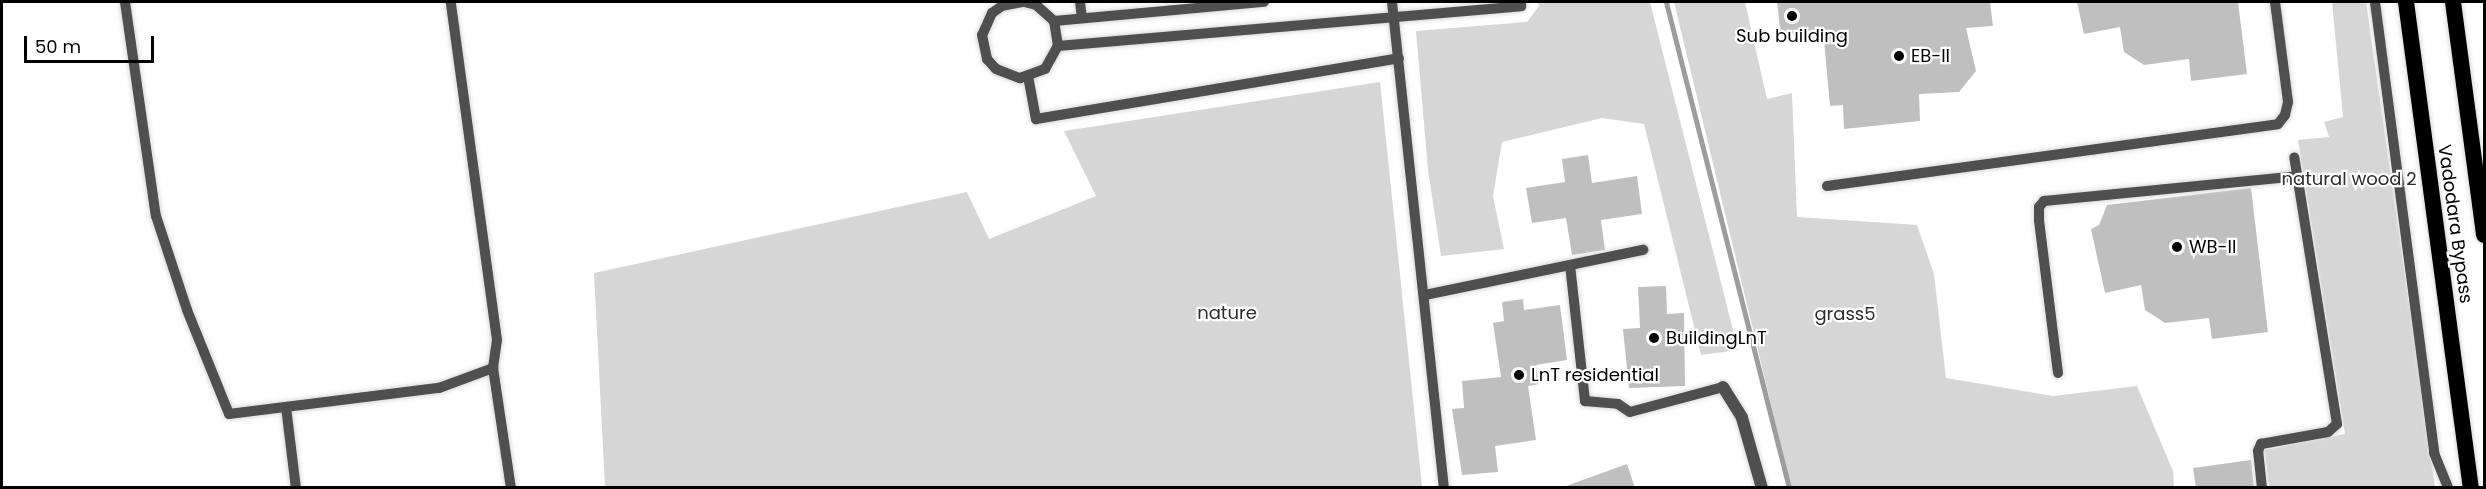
<!DOCTYPE html>
<html>
<head>
<meta charset="utf-8">
<style>
  body { margin:0 }
  #map { position:relative; width:2486px; height:489px; overflow:hidden; background:#fff; font-family:Poppins,sans-serif }
  div>[style] { position:absolute }
  [style*='--x'] { left:calc(var(--x)*1px); top:calc(var(--y)*1px); width:calc(var(--w)*1px); rotate:calc(var(--a)*1deg) }
  .green>* { inset:0; background:#d6d6d6 }
  .stream>* { height:5px; margin:-2.5px; padding:0 2.5px; transform-origin:2.5px; border-radius:2.5px; background:#9d9d9d }
  .building>* { inset:0; background:#bfbfbf }
  .roads { filter:drop-shadow(0 0 2px #dbdbdb) drop-shadow(0 0 2px #dbdbdb) }
  .service>* { height:10px; margin:-5px; padding:0 5px; transform-origin:5px; border-radius:5px; background:#4f4f4f }
  .minor>* { height:12px; margin:-6px; padding:0 6px; transform-origin:6px; border-radius:6px; background:#4f4f4f }
  .trunk>* { height:16px; margin:-8px; padding:0 8px; transform-origin:8px; border-radius:8px; background:#000 }
  .dots>* { width:16px; height:16px; translate:-50% -50%; box-sizing:border-box; border:3px solid #fff; border-radius:50% }
  span { translate:-50% -50%; white-space:nowrap; text-align:center; line-height:1.15; -webkit-text-stroke:4.5px #fff; paint-order:stroke }
  .poi-label { font-size:18px; color:#000 }
  .left { translate:0 -50%; text-align:left }
  .park-label { font-size:18px; color:#2d2d2d }
  .street-label { font-size:18px; color:#000 }
  .frame { position:absolute; inset:0; border:3px solid #000; pointer-events:none }
  .scale { position:absolute; left:24px; top:36px; width:130px; height:27px; box-sizing:border-box; border:3px solid #000; border-top:0; padding-left:8px; font-size:18px; line-height:21px; white-space:nowrap; color:#000; -webkit-text-stroke:4px #fff; paint-order:stroke }
</style>
</head>
<body>
<div id="map">
  <div class="green">
    <i style="clip-path:polygon(1537px 2px,1650px 2px,1738px 350px,1701px 355px,1644px 124px,1602px 118px,1502px 142px,1493px 196px,1504px 249px,1441px 256px,1428px 170px,1416px 31px,1527px 22px,1539px 6px)"></i>
    <i style="clip-path:polygon(1674px 2px,1745px 2px,1767px 99px,1792px 93px,1797px 217px,1917px 225px,1934px 274px,1946px 378px,2053px 396px,2137px 386px,2173px 471px,2174px 487px,1791px 487px)"></i>
    <i style="clip-path:polygon(2332px 2px,2366px 2px,2435px 487px,2269px 487px,2265px 450px,2345px 434px,2298px 140px,2329px 137px,2324px 122px,2343px 117px)"></i>
    <i style="clip-path:polygon(1380px 82px,1422px 486px,605px 487px,594px 273px,967px 192px,989px 239px,1096px 196px,1064px 131px)"></i>
  </div>
  <div class="stream">
    <i style="--x:1666;--y:2;--w:501;--a:75.8"></i>
  </div>
  <div class="building">
    <i style="clip-path:polygon(1777px 2px,1990px 2px,1993px 26px,1966px 28px,1976px 71px,1959px 92px,1919px 94px,1920px 121px,1844px 129px,1843px 105px,1830px 106px,1823px 29px,1781px 36px)"></i>
    <i style="clip-path:polygon(2077px 2px,2238px 2px,2247px 74px,2191px 81px,2189px 59px,2144px 65px,2124px 52px,2120px 27px,2084px 34px)"></i>
    <i style="clip-path:polygon(1588px 155px,1592px 183px,1637px 176px,1642px 214px,1601px 220px,1605px 250px,1572px 255px,1566px 218px,1532px 223px,1526px 188px,1565px 182px,1562px 159px)"></i>
    <i style="clip-path:polygon(2251px 188px,2268px 332px,2212px 339px,2209px 318px,2165px 323px,2145px 310px,2141px 285px,2105px 293px,2091px 229px,2099px 225px,2107px 205px)"></i>
    <i style="clip-path:polygon(1666px 286px,1667px 314px,1684px 313px,1685px 386px,1629px 388px,1623px 329px,1640px 328px,1638px 287px)"></i>
    <i style="clip-path:polygon(1523px 299px,1524px 310px,1560px 305px,1567px 360px,1536px 365px,1539px 384px,1528px 386px,1536px 440px,1495px 446px,1498px 472px,1462px 475px,1452px 409px,1464px 408px,1462px 381px,1501px 377px,1493px 323px,1504px 321px,1502px 302px)"></i>
    <i style="clip-path:polygon(2251px 460px,2254px 488px,2196px 488px,2193px 468px)"></i>
    <i style="clip-path:polygon(1627px 464px,1635px 488px,1567px 488px,1566px 486px)"></i>
  </div>
  <div class="roads">
    <div class="service">
      <i style="--x:125;--y:2;--w:216;--a:81.8"></i>
      <i style="--x:156;--y:216;--w:99;--a:71.7"></i>
      <i style="--x:187;--y:310;--w:112;--a:68"></i>
      <i style="--x:229;--y:414;--w:212;--a:-7.1"></i>
      <i style="--x:439;--y:388;--w:58;--a:-20.3"></i>
      <i style="--x:493;--y:368;--w:28;--a:-82"></i>
      <i style="--x:497;--y:340;--w:341;--a:-97.8"></i>
      <i style="--x:1022;--y:2;--w:20;--a:169"></i>
      <i style="--x:1002;--y:6;--w:12;--a:145"></i>
      <i style="--x:992;--y:13;--w:24;--a:114"></i>
      <i style="--x:982;--y:35;--w:25;--a:78"></i>
      <i style="--x:987;--y:59;--w:13;--a:48"></i>
      <i style="--x:996;--y:69;--w:26;--a:21"></i>
      <i style="--x:1020;--y:78;--w:27;--a:-20"></i>
      <i style="--x:1045;--y:69;--w:26;--a:-61"></i>
      <i style="--x:1058;--y:46;--w:25;--a:-99"></i>
      <i style="--x:1054;--y:21;--w:24;--a:-138"></i>
      <i style="--x:1036;--y:5;--w:11;--a:-165"></i>
      <i style="--x:1080;--y:2;--w:16;--a:83"></i>
      <i style="--x:1392;--y:2;--w:488;--a:83.9"></i>
      <i style="--x:2375;--y:2;--w:455;--a:82.5"></i>
      <i style="--x:2434;--y:453;--w:38;--a:68"></i>
      <i style="--x:1054;--y:21;--w:211;--a:-5.2"></i>
      <i style="--x:1058;--y:46;--w:465;--a:-4.9"></i>
      <i style="--x:1521;--y:6;--w:4;--a:-90"></i>
      <i style="--x:1028;--y:76;--w:44;--a:79.5"></i>
      <i style="--x:1036;--y:119;--w:368;--a:-9.5"></i>
      <i style="--x:1827;--y:186;--w:455;--a:-7.8"></i>
      <i style="--x:2278;--y:124;--w:11;--a:-52"></i>
      <i style="--x:2285;--y:115;--w:13;--a:-77"></i>
      <i style="--x:2288;--y:102;--w:101;--a:-97.4"></i>
      <i style="--x:1570;--y:265;--w:137;--a:83.7"></i>
      <i style="--x:1585;--y:401;--w:33;--a:5"></i>
      <i style="--x:1618;--y:404;--w:14;--a:34"></i>
      <i style="--x:1630;--y:412;--w:96;--a:-15"></i>
      <i style="--x:1425;--y:295;--w:223;--a:-11.7"></i>
      <i style="--x:493;--y:368;--w:121;--a:81.5"></i>
      <i style="--x:2058;--y:373;--w:154;--a:-97.1"></i>
      <i style="--x:2039;--y:220;--w:13;--a:-90"></i>
      <i style="--x:2039;--y:207;--w:8;--a:-50"></i>
      <i style="--x:2044;--y:201;--w:254;--a:-5.6"></i>
      <i style="--x:286;--y:407;--w:82;--a:83"></i>
      <i style="--x:2262;--y:488;--w:37;--a:-96"></i>
      <i style="--x:2258;--y:451;--w:8;--a:-67"></i>
      <i style="--x:2261;--y:444;--w:68;--a:-10.2"></i>
      <i style="--x:2328;--y:432;--w:12;--a:-42"></i>
      <i style="--x:2337;--y:424;--w:270;--a:-99.1"></i>
    </div>
    <div class="minor">
      <i style="--x:1723;--y:387;--w:36;--a:58"></i>
      <i style="--x:1742;--y:418;--w:73;--a:74.1"></i>
    </div>
    <div class="trunk">
      <i style="--x:2406;--y:2;--w:490;--a:82.4"></i>
      <i style="--x:2453;--y:2;--w:235;--a:82.4"></i>
    </div>
  </div>
  <div class="dots">
    <i style="left:1792px;top:16px;background:#000"></i>
    <i style="left:1899px;top:56px;background:#000"></i>
    <i style="left:2177px;top:247px;background:#000"></i>
    <i style="left:1654px;top:338px;background:#000"></i>
    <i style="left:1519px;top:375px;background:#000"></i>
  </div>
  <div class="poi-label">
    <span style="left:1792px;top:36px">Sub building</span>
    <span class="left" style="left:1911px;top:56px">EB-II</span>
    <span class="left" style="left:2189px;top:247px">WB-II</span>
    <span class="left" style="left:1666px;top:338px">BuildingLnT</span>
    <span class="left" style="left:1531px;top:375px">LnT residential</span>
  </div>
  <div class="park-label">
    <span style="left:2349px;top:179px">natural wood 2</span>
    <span style="left:1227px;top:313px">nature</span>
    <span style="left:1845px;top:314px">grass5</span>
  </div>
  <div class="street-label">
    <span style="left:2455px;top:224px;rotate:82deg">Vadodara Bypass</span>
  </div>
  <div class="frame"></div>
  <div class="scale">50 m</div>
</div>
</body>
</html>
